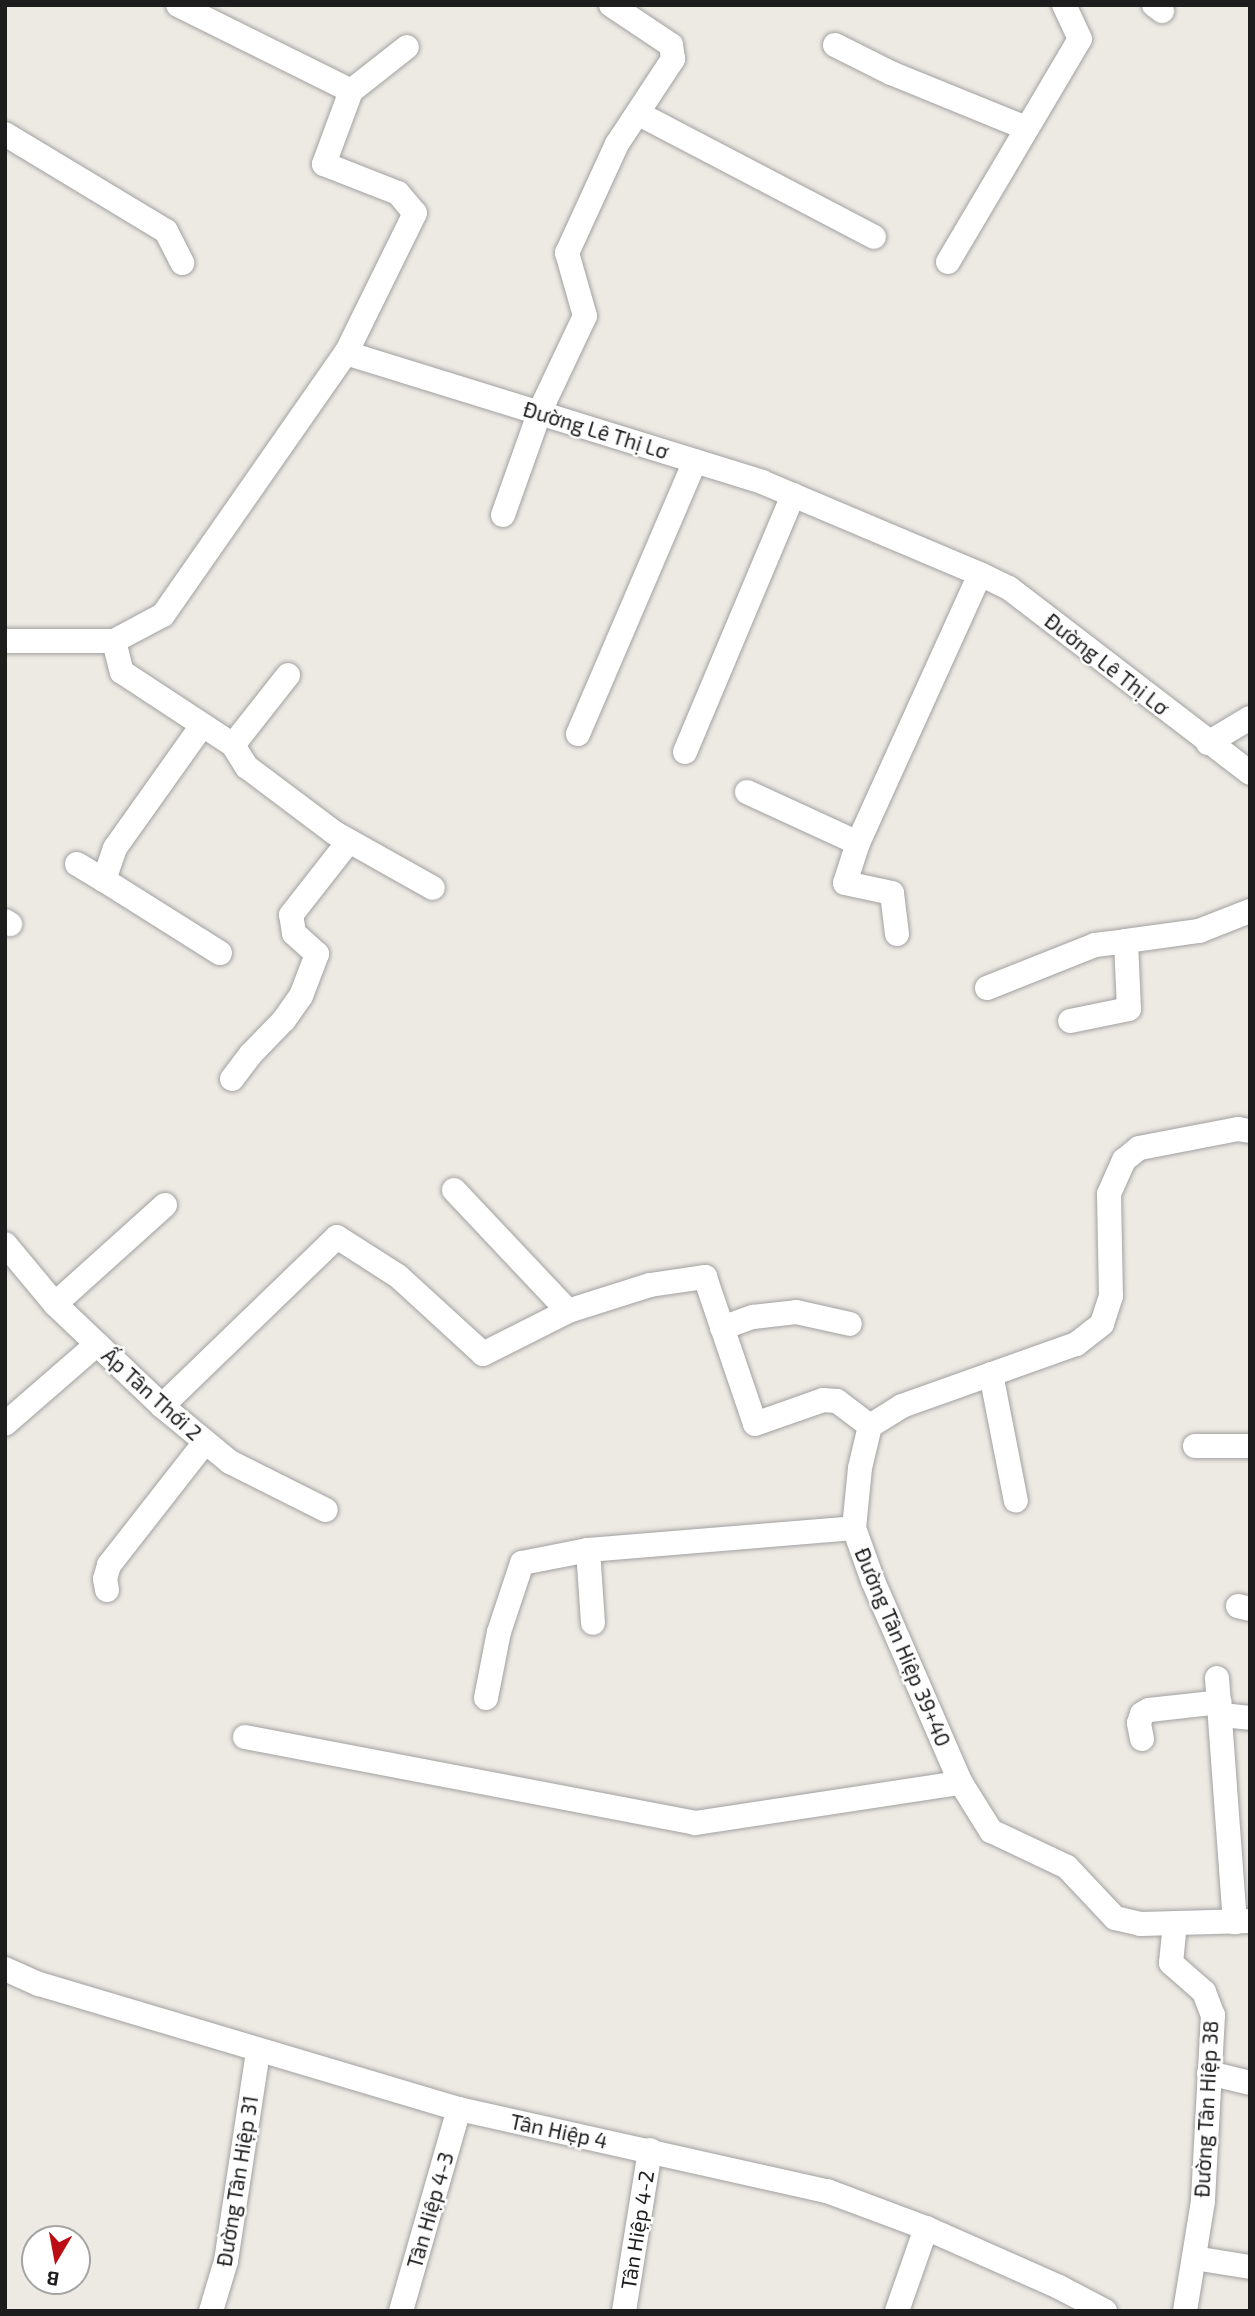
<!DOCTYPE html>
<html>
<head>
<meta charset="utf-8">
<style>
  body { margin:0 }
  #map { position:relative; width:1255px; height:2316px; overflow:hidden; background:#ede9e3; font-family:"Exo 2",sans-serif }
  div>[style] { position:absolute }
  [style*='--x'] { left:calc(var(--x)*1px); top:calc(var(--y)*1px); width:calc(var(--w)*1px); rotate:calc(var(--a)*1deg) }
  .roads { filter:drop-shadow(0 0 2px #a1a1a1) drop-shadow(0 0 2px #a1a1a1) }
  .minor>* { height:24px; margin:-12px; padding:0 12px; transform-origin:12px; border-radius:12px; background:#fff }
  span { translate:-50% -50%; white-space:nowrap; text-align:center; line-height:1.15; -webkit-text-stroke:5px #fff; paint-order:stroke }
  .street-label { font-size:21px; color:#1d1d1d }
  .frame { position:absolute; inset:0; border:7px solid #1d1d1d; pointer-events:none }
  .north { position:absolute; left:21px; top:2225px; width:70px; height:70px; box-sizing:border-box; background:#fff; border:2px solid #a5a5a5; border-radius:50%; rotate:190deg; font-size:19px; font-weight:700; line-height:28px; text-align:center; color:#1d1d1d }
  .north::after { content:''; display:block; margin:auto; width:24px; height:32px; background:#bb0e14; clip-path:polygon(50% 0,100% 100%,50% 72%,0 100%) }
</style>
</head>
<body>
<div id="map">
  <div class="roads">
    <div class="minor">
      <i style="--x:178;--y:5;--w:193;--a:26.4"></i>
      <i style="--x:351;--y:91;--w:78;--a:110.3"></i>
      <i style="--x:324;--y:164;--w:79;--a:21.4"></i>
      <i style="--x:398;--y:193;--w:26;--a:50"></i>
      <i style="--x:415;--y:213;--w:156;--a:116.2"></i>
      <i style="--x:1154;--y:5;--w:10;--a:37"></i>
      <i style="--x:835;--y:45;--w:63;--a:26.6"></i>
      <i style="--x:891;--y:73;--w:146;--a:22.2"></i>
      <i style="--x:351;--y:91;--w:71;--a:-38.2"></i>
      <i style="--x:639;--y:114;--w:265;--a:27.6"></i>
      <i style="--x:5;--y:134;--w:188;--a:31.1"></i>
      <i style="--x:166;--y:231;--w:36;--a:63"></i>
      <i style="--x:948;--y:262;--w:259;--a:-59.4"></i>
      <i style="--x:1080;--y:39;--w:38;--a:-115"></i>
      <i style="--x:503;--y:515;--w:110;--a:-70.4"></i>
      <i style="--x:540;--y:411;--w:105;--a:-64.7"></i>
      <i style="--x:585;--y:316;--w:66;--a:-105.9"></i>
      <i style="--x:567;--y:253;--w:120;--a:-65.4"></i>
      <i style="--x:617;--y:144;--w:102;--a:-56.6"></i>
      <i style="--x:673;--y:59;--w:14;--a:-98"></i>
      <i style="--x:671;--y:45;--w:72;--a:-146.3"></i>
      <i style="--x:5;--y:641;--w:109;--a:0"></i>
      <i style="--x:114;--y:641;--w:55;--a:-28"></i>
      <i style="--x:163;--y:615;--w:320;--a:-55.1"></i>
      <i style="--x:346;--y:353;--w:436;--a:17.2"></i>
      <i style="--x:762;--y:482;--w:237;--a:22.9"></i>
      <i style="--x:980;--y:574;--w:32;--a:26"></i>
      <i style="--x:1009;--y:588;--w:304;--a:37.5"></i>
      <i style="--x:114;--y:641;--w:32;--a:76"></i>
      <i style="--x:122;--y:672;--w:133;--a:33.3"></i>
      <i style="--x:233;--y:745;--w:89;--a:-51.8"></i>
      <i style="--x:201;--y:727;--w:148;--a:125.4"></i>
      <i style="--x:115;--y:848;--w:34;--a:109"></i>
      <i style="--x:104;--y:880;--w:137;--a:32.2"></i>
      <i style="--x:578;--y:734;--w:297;--a:-66.8"></i>
      <i style="--x:1208;--y:743;--w:49;--a:-30.8"></i>
      <i style="--x:233;--y:745;--w:26;--a:58"></i>
      <i style="--x:247;--y:767;--w:110;--a:36.9"></i>
      <i style="--x:335;--y:833;--w:112;--a:29.3"></i>
      <i style="--x:685;--y:752;--w:279;--a:-67.2"></i>
      <i style="--x:747;--y:792;--w:122;--a:24.7"></i>
      <i style="--x:77;--y:864;--w:31;--a:31"></i>
      <i style="--x:5;--y:921;--w:6;--a:31"></i>
      <i style="--x:897;--y:934;--w:41;--a:-97"></i>
      <i style="--x:892;--y:893;--w:48;--a:-168"></i>
      <i style="--x:845;--y:883;--w:42;--a:-72"></i>
      <i style="--x:858;--y:843;--w:295;--a:-65.6"></i>
      <i style="--x:1126;--y:941;--w:74;--a:-7.8"></i>
      <i style="--x:1199;--y:931;--w:55;--a:-21.4"></i>
      <i style="--x:987;--y:988;--w:116;--a:-21.7"></i>
      <i style="--x:1095;--y:945;--w:31;--a:-7"></i>
      <i style="--x:1126;--y:941;--w:68;--a:87.5"></i>
      <i style="--x:1129;--y:1009;--w:60;--a:168.5"></i>
      <i style="--x:232;--y:1079;--w:31;--a:-53"></i>
      <i style="--x:251;--y:1054;--w:47;--a:-45.9"></i>
      <i style="--x:284;--y:1020;--w:29;--a:-55"></i>
      <i style="--x:301;--y:996;--w:45;--a:-69.1"></i>
      <i style="--x:317;--y:954;--w:31;--a:-138"></i>
      <i style="--x:294;--y:933;--w:18;--a:-99"></i>
      <i style="--x:291;--y:915;--w:94;--a:-51.9"></i>
      <i style="--x:1250;--y:1131;--w:12;--a:-171"></i>
      <i style="--x:1238;--y:1129;--w:101;--a:169.1"></i>
      <i style="--x:1139;--y:1148;--w:19;--a:141"></i>
      <i style="--x:1124;--y:1160;--w:37;--a:114"></i>
      <i style="--x:1109;--y:1194;--w:102;--a:88.9"></i>
      <i style="--x:1111;--y:1296;--w:29;--a:108"></i>
      <i style="--x:1102;--y:1324;--w:33;--a:142"></i>
      <i style="--x:1076;--y:1344;--w:185;--a:160.4"></i>
      <i style="--x:902;--y:1406;--w:38;--a:148"></i>
      <i style="--x:870;--y:1426;--w:43;--a:103.4"></i>
      <i style="--x:860;--y:1468;--w:60;--a:95.7"></i>
      <i style="--x:854;--y:1528;--w:56;--a:70.3"></i>
      <i style="--x:873;--y:1581;--w:220;--a:66.5"></i>
      <i style="--x:961;--y:1783;--w:57;--a:58"></i>
      <i style="--x:991;--y:1831;--w:84;--a:25.3"></i>
      <i style="--x:1067;--y:1867;--w:70;--a:46.7"></i>
      <i style="--x:1115;--y:1918;--w:26;--a:13"></i>
      <i style="--x:1140;--y:1924;--w:110;--a:-1.6"></i>
      <i style="--x:454;--y:1190;--w:166;--a:46.7"></i>
      <i style="--x:5;--y:1244;--w:78;--a:50.2"></i>
      <i style="--x:55;--y:1304;--w:148;--a:43.6"></i>
      <i style="--x:162;--y:1406;--w:88;--a:39.5"></i>
      <i style="--x:230;--y:1462;--w:107;--a:26.6"></i>
      <i style="--x:55;--y:1304;--w:148;--a:-42"></i>
      <i style="--x:722;--y:1328;--w:33;--a:-20"></i>
      <i style="--x:753;--y:1317;--w:43;--a:-6.6"></i>
      <i style="--x:796;--y:1312;--w:55;--a:12.5"></i>
      <i style="--x:991;--y:1374;--w:129;--a:78.9"></i>
      <i style="--x:162;--y:1406;--w:243;--a:-44"></i>
      <i style="--x:337;--y:1237;--w:72;--a:32.6"></i>
      <i style="--x:398;--y:1276;--w:115;--a:42.5"></i>
      <i style="--x:483;--y:1354;--w:95;--a:-26.8"></i>
      <i style="--x:568;--y:1311;--w:86;--a:-17.6"></i>
      <i style="--x:650;--y:1285;--w:56;--a:-8.3"></i>
      <i style="--x:705;--y:1277;--w:155;--a:71.2"></i>
      <i style="--x:755;--y:1424;--w:72;--a:-19.4"></i>
      <i style="--x:823;--y:1400;--w:14;--a:4"></i>
      <i style="--x:837;--y:1401;--w:41;--a:37.1"></i>
      <i style="--x:5;--y:1424;--w:122;--a:-41"></i>
      <i style="--x:1195;--y:1446;--w:55;--a:0"></i>
      <i style="--x:588;--y:1550;--w:73;--a:86.1"></i>
      <i style="--x:107;--y:1590;--w:11;--a:-100"></i>
      <i style="--x:105;--y:1579;--w:15;--a:-74"></i>
      <i style="--x:109;--y:1565;--w:156;--a:-52"></i>
      <i style="--x:1238;--y:1606;--w:12;--a:14"></i>
      <i style="--x:1217;--y:1678;--w:245;--a:85.8"></i>
      <i style="--x:486;--y:1698;--w:67;--a:-78.9"></i>
      <i style="--x:499;--y:1632;--w:73;--a:-71.6"></i>
      <i style="--x:522;--y:1563;--w:67;--a:-11.1"></i>
      <i style="--x:588;--y:1550;--w:267;--a:-4.7"></i>
      <i style="--x:1222;--y:1715;--w:28;--a:6"></i>
      <i style="--x:245;--y:1737;--w:458;--a:10.8"></i>
      <i style="--x:695;--y:1823;--w:269;--a:-8.6"></i>
      <i style="--x:1142;--y:1739;--w:16;--a:-101"></i>
      <i style="--x:1139;--y:1723;--w:9;--a:-72"></i>
      <i style="--x:1142;--y:1714;--w:8;--a:-30"></i>
      <i style="--x:1149;--y:1710;--w:71;--a:-6.4"></i>
      <i style="--x:1175;--y:1923;--w:40;--a:95.7"></i>
      <i style="--x:1171;--y:1963;--w:44;--a:41.3"></i>
      <i style="--x:1204;--y:1992;--w:25;--a:69"></i>
      <i style="--x:1213;--y:2015;--w:186;--a:93.1"></i>
      <i style="--x:1203;--y:2201;--w:111;--a:99.3"></i>
      <i style="--x:5;--y:1969;--w:37;--a:24"></i>
      <i style="--x:39;--y:1984;--w:438;--a:16.6"></i>
      <i style="--x:459;--y:2109;--w:377;--a:12.6"></i>
      <i style="--x:827;--y:2191;--w:106;--a:20.5"></i>
      <i style="--x:926;--y:2228;--w:145;--a:23.9"></i>
      <i style="--x:1059;--y:2287;--w:52;--a:27.6"></i>
      <i style="--x:1209;--y:2073;--w:42;--a:13.7"></i>
      <i style="--x:1194;--y:2258;--w:57;--a:9.1"></i>
      <i style="--x:211;--y:2311;--w:52;--a:-73.3"></i>
      <i style="--x:226;--y:2261;--w:212;--a:-81.3"></i>
      <i style="--x:401;--y:2311;--w:210;--a:-74"></i>
      <i style="--x:624;--y:2311;--w:163;--a:-80.8"></i>
      <i style="--x:897;--y:2311;--w:88;--a:-70.7"></i>
    </div>
  </div>
  <div class="street-label">
    <span style="left:596px;top:430px;rotate:17deg">Đường Lê Thị Lơ</span>
    <span style="left:1107px;top:664px;rotate:38deg">Đường Lê Thị Lơ</span>
    <span style="left:152px;top:1394px;rotate:42deg">Ấp Tân Thới 2</span>
    <span style="left:903px;top:1647px;rotate:67deg">Đường Tân Hiệp 39+40</span>
    <span style="left:1206px;top:2109px;rotate:-87deg">Đường Tân Hiệp 38</span>
    <span style="left:559px;top:2131px;rotate:12deg">Tân Hiệp 4</span>
    <span style="left:237px;top:2181px;rotate:-81deg">Đường Tân Hiệp 31</span>
    <span style="left:430px;top:2210px;rotate:-74deg">Tân Hiệp 4-3</span>
    <span style="left:637px;top:2230px;rotate:-81deg">Tân Hiệp 4-2</span>
  </div>
  <div class="frame"></div>
  <div class="north">B</div>
</div>
</body>
</html>
